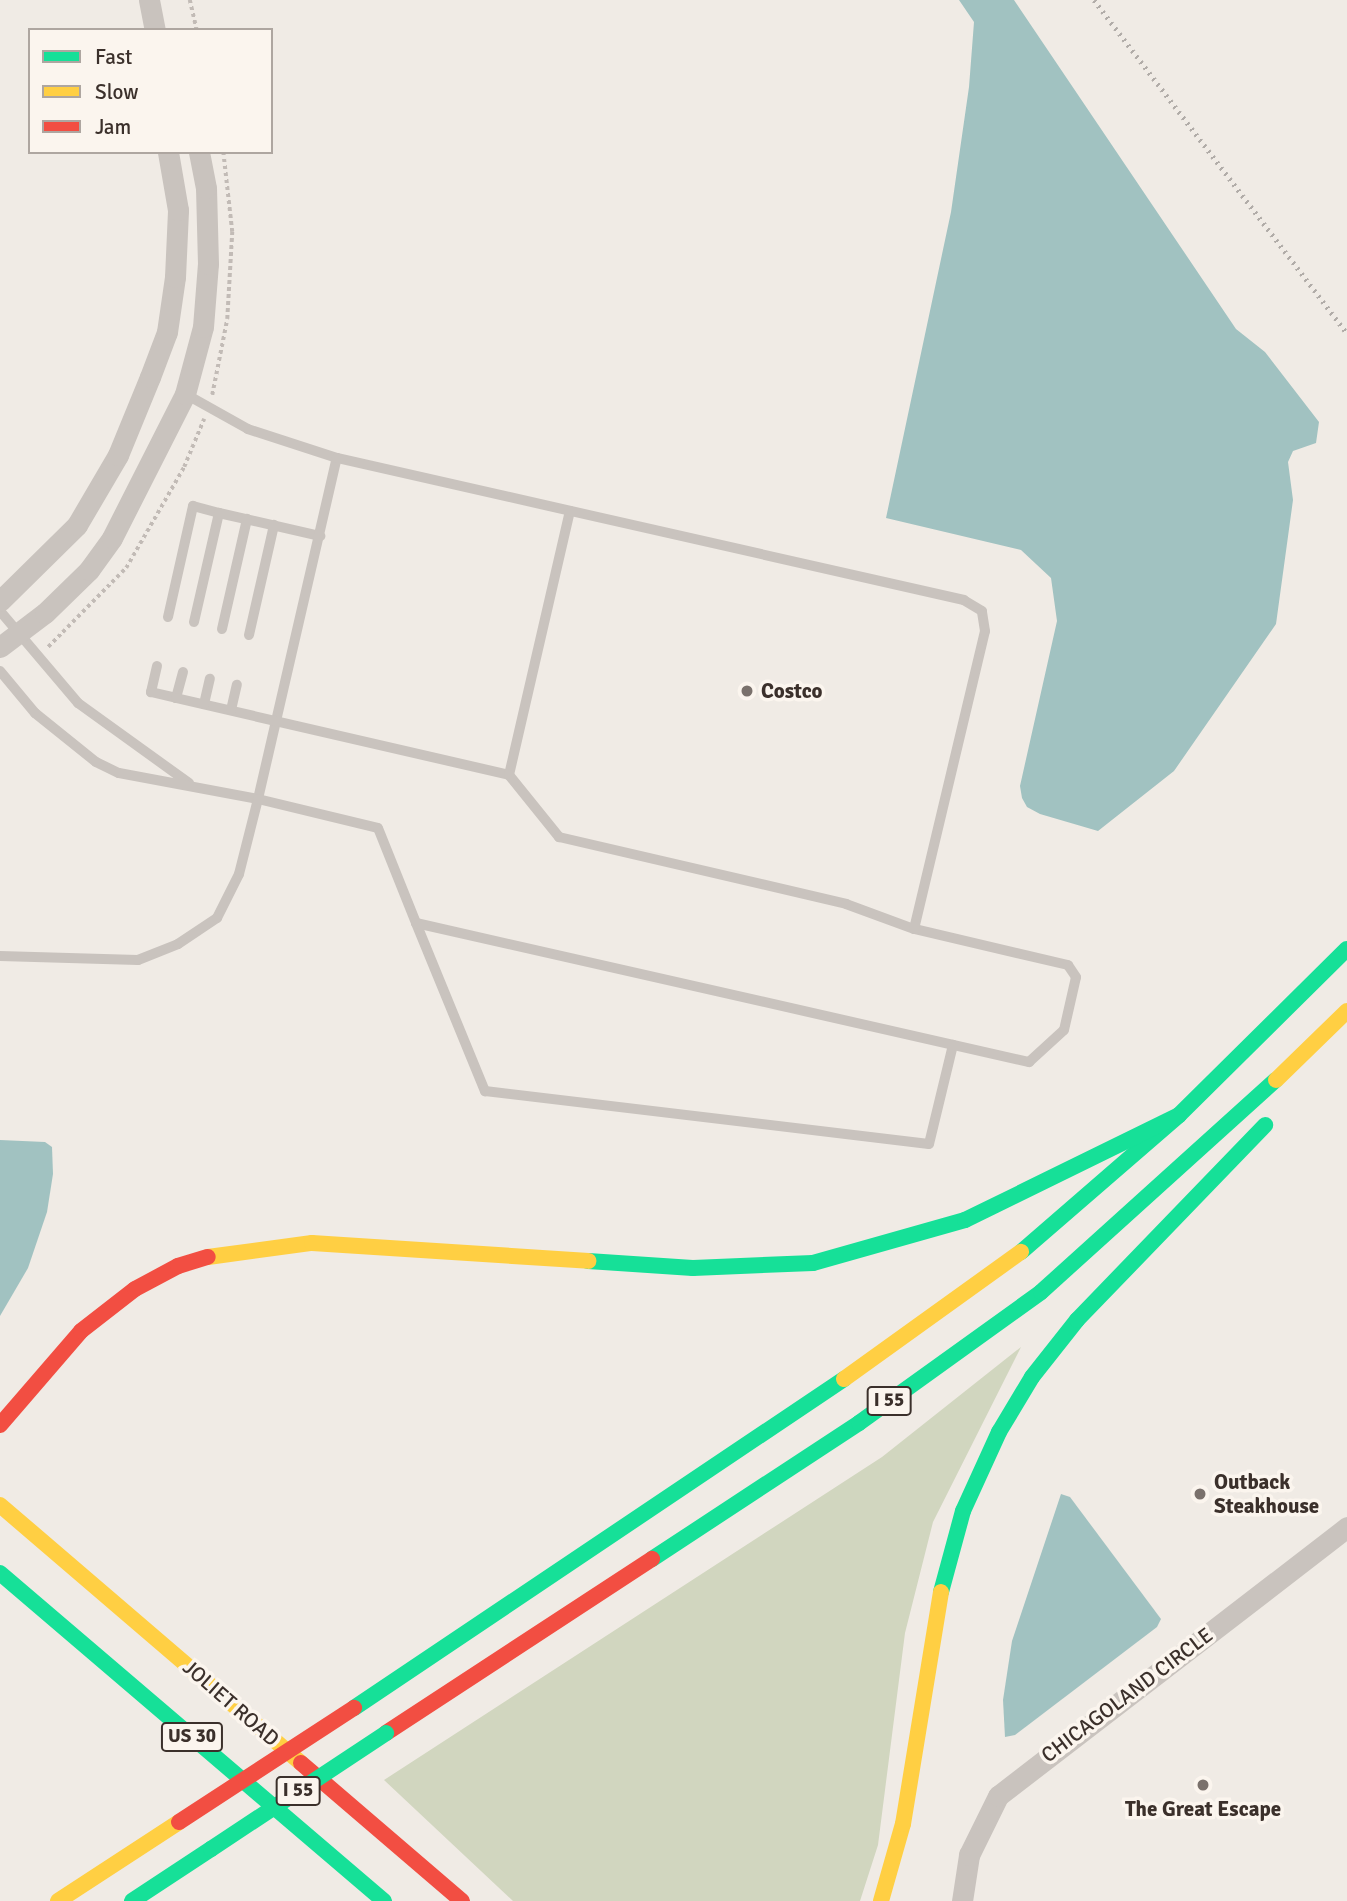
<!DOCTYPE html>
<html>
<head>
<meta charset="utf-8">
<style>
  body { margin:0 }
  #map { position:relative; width:1347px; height:1901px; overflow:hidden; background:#f0ebe5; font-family:Signika,sans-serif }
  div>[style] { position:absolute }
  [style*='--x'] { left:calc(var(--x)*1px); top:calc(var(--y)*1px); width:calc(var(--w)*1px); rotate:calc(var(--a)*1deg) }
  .green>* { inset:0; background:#d1d6bf }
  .water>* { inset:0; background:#a1c2c1 }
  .path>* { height:3.5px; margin-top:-1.75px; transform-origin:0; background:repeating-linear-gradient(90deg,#c2bbb6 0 3.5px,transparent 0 7px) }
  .lane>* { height:10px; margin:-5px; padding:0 5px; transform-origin:5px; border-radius:5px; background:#c9c3be }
  .street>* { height:21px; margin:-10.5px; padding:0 10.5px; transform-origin:10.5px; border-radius:10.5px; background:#c9c3be }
  .fast>* { height:16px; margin:-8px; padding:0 8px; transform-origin:8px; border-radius:8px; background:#16e098 }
  .slow>* { height:16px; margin:-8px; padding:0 8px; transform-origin:8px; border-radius:8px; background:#ffcf43 }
  .jam>* { height:16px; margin:-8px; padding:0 8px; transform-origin:8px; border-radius:8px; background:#f24e42 }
  .rail>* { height:5px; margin-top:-2.5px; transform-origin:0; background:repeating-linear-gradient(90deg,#b1aca8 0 2px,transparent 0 7px) }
  .fast-bridge>* { height:16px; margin:-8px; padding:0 8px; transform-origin:8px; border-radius:8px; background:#16e098 }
  .jam-bridge>* { height:16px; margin:-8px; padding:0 8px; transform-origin:8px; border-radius:8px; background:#f24e42 }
  .dots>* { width:19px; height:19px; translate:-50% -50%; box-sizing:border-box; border:4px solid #fbf5ee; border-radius:50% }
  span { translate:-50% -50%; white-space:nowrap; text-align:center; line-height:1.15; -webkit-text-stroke:7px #fbf5ee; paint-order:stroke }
  .shield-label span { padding:2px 5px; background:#fbf5ee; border:2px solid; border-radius:5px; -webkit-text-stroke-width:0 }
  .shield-label { font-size:19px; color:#3b302b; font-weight:700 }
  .poi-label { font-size:21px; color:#3b302b; font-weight:700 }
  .left { translate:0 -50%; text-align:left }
  .street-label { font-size:21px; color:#3b302b }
  .legend { position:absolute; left:28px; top:28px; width:245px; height:126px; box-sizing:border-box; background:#fbf5ee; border:2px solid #aea6a0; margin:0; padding:9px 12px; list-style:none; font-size:21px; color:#3b302b }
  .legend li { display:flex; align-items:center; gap:14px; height:35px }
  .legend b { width:35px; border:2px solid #aea6a0 }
</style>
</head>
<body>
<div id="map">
  <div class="green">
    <i style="clip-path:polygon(1021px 1347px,933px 1522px,905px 1633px,878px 1845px,860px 1901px,513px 1901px,384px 1780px,882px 1457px)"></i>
  </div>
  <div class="water">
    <i style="clip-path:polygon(959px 0,1014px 0,1236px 329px,1265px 352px,1319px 422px,1316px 443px,1293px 451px,1288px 462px,1293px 500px,1276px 624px,1174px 771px,1098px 831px,1040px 814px,1027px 807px,1022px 798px,1020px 786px,1057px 621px,1051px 578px,1021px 550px,886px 518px,951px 212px,969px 87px,974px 22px)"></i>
    <i style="clip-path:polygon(0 1140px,45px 1142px,52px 1147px,53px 1174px,47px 1212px,28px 1268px,0 1316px)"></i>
    <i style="clip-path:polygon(1061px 1494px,1070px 1497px,1161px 1619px,1157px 1627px,1015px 1735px,1005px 1737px,1003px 1700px,1012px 1641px)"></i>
  </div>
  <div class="path">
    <i style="--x:190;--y:0;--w:31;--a:77"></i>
    <i style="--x:212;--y:395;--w:77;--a:-78.8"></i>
    <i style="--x:227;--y:319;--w:87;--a:-86.7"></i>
    <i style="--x:232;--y:232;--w:81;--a:-96.4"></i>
    <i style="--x:48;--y:647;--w:111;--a:-45.4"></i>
    <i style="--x:126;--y:568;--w:116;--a:-60.1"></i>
    <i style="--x:184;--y:467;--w:52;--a:-67.4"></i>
  </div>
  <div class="lane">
    <i style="--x:0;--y:611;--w:121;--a:49.7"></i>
    <i style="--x:78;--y:703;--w:137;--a:35.8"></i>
    <i style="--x:168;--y:617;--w:114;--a:-77.3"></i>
    <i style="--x:193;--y:506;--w:27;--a:15"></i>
    <i style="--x:194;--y:622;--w:112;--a:-77.1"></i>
    <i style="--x:219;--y:513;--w:104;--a:12.8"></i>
    <i style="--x:222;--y:629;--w:113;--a:-77.2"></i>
    <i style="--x:249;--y:635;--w:113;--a:-77.2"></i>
    <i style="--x:157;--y:666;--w:27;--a:103"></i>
    <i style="--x:151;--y:692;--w:26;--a:13"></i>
    <i style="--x:0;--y:671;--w:55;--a:50.2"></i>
    <i style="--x:35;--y:713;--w:78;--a:38.8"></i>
    <i style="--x:96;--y:762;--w:25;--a:26"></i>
    <i style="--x:119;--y:773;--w:141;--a:10.6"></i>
    <i style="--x:258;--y:799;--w:350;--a:-77"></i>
    <i style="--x:337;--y:458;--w:94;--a:-162"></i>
    <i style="--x:248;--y:429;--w:72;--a:-150.9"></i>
    <i style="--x:183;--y:672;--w:27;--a:105"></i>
    <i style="--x:176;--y:698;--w:342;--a:13"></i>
    <i style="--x:509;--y:775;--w:271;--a:-77"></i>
    <i style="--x:204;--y:704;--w:26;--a:-77"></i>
    <i style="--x:231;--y:710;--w:26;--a:-77"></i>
    <i style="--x:509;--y:775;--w:80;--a:51.1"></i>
    <i style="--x:559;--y:837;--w:295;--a:13.1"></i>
    <i style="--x:846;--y:904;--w:72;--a:20.2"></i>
    <i style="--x:416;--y:923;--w:182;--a:67.7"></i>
    <i style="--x:485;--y:1091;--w:447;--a:6.8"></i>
    <i style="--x:929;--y:1144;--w:102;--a:-76.4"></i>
    <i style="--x:0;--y:956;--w:138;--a:1.7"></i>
    <i style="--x:138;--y:960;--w:43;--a:-21.8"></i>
    <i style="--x:178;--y:944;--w:47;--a:-33.7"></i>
    <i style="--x:217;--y:918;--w:49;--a:-63.4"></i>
    <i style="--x:239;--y:874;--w:77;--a:-75.8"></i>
    <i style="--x:258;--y:799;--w:123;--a:13.6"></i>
    <i style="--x:378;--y:828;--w:102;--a:68.2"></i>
    <i style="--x:416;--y:923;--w:629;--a:12.78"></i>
    <i style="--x:1029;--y:1062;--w:47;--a:-42.4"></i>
    <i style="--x:1064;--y:1030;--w:54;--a:-77.2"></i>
    <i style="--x:1076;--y:977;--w:14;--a:-124"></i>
    <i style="--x:1068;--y:965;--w:158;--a:-166.8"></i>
    <i style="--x:914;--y:929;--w:306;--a:-76.6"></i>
    <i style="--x:985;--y:631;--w:20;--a:-99"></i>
    <i style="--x:982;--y:611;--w:21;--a:-149"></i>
    <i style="--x:964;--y:600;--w:643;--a:-167.24"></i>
  </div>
  <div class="street">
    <i style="--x:149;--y:0;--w:31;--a:79"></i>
    <i style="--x:0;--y:601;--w:108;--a:-44.6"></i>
    <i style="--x:77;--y:525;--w:81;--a:-59.6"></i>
    <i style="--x:118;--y:455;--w:84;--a:-67.7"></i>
    <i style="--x:150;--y:377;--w:48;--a:-69.3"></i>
    <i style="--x:167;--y:332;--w:56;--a:-81.7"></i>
    <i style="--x:175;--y:277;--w:67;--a:-87.4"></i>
    <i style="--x:178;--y:210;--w:59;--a:-99.8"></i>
    <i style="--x:0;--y:647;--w:56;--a:-37.1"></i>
    <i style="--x:45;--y:613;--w:62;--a:-44.3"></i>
    <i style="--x:89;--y:570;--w:39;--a:-54"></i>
    <i style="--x:112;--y:538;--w:161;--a:-63.1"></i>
    <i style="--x:185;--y:394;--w:69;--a:-75"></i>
    <i style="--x:203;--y:327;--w:63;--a:-85.5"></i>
    <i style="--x:208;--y:264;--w:76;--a:-91.5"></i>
    <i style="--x:206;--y:188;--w:37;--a:-101"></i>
    <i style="--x:962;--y:1901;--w:47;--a:-81.3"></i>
    <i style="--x:969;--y:1855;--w:66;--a:-63.8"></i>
    <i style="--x:998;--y:1796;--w:441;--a:-37.6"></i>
  </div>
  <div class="fast">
    <i style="--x:1021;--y:1252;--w:209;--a:-40.9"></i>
    <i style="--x:1179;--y:1115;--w:236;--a:-44.7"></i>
    <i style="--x:588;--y:1261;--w:105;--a:3.8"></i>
    <i style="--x:693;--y:1268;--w:120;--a:-2.4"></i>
    <i style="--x:813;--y:1263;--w:158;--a:-15.8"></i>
    <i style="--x:965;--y:1220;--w:238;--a:-26.1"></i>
    <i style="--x:652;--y:1559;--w:248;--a:-33.3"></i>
    <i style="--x:859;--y:1423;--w:224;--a:-35.7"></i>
    <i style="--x:1041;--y:1292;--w:316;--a:-42.1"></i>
    <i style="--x:0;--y:1573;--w:505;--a:40.5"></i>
    <i style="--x:941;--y:1592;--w:84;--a:-74.8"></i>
    <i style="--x:963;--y:1511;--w:87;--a:-65.5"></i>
    <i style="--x:999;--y:1432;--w:64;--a:-59"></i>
    <i style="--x:1032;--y:1377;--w:73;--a:-51.7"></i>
    <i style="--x:1077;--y:1320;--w:271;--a:-46"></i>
    <i style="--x:354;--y:1708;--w:590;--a:-33.88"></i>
    <i style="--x:132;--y:1901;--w:95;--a:-33.4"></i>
  </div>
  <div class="slow">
    <i style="--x:1276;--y:1080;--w:99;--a:-44.2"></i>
    <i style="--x:208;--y:1257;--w:105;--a:-7.7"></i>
    <i style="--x:312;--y:1243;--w:277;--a:3.7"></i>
    <i style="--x:844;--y:1379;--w:218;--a:-35.7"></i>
    <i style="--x:0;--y:1505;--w:396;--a:40.6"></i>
    <i style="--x:58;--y:1901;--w:145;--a:-33.1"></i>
    <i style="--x:881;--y:1901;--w:80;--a:-74.1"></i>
    <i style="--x:903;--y:1824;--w:235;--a:-80.7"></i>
  </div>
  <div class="jam">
    <i style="--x:0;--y:1425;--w:124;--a:-49.2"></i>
    <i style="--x:81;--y:1331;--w:68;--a:-37.9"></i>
    <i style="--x:135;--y:1289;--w:49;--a:-28.1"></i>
    <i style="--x:178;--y:1266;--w:31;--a:-17"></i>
    <i style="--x:386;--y:1733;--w:318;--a:-33.2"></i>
    <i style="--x:301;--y:1763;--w:212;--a:40.6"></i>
  </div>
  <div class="rail">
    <i style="--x:1094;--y:0;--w:418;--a:52.8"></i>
  </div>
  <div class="fast-bridge">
    <i style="--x:211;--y:1849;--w:210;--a:-33.5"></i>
  </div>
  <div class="jam-bridge">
    <i style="--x:179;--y:1822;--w:209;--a:-33.1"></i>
  </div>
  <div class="dots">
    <i style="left:747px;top:691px;background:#7a716c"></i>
    <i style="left:1200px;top:1494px;background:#7a716c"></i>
    <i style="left:1203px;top:1785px;background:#7a716c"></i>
  </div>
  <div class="shield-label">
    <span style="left:889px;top:1401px">I 55</span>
    <span style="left:192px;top:1737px">US 30</span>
    <span style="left:298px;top:1791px">I 55</span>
  </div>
  <div class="poi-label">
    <span class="left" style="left:761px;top:691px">Costco</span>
    <span class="left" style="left:1214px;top:1494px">Outback<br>Steakhouse</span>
    <span style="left:1203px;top:1809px">The Great Escape</span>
  </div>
  <div class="street-label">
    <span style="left:1127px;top:1695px;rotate:-37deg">CHICAGOLAND CIRCLE</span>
    <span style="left:231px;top:1703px;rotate:41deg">JOLIET ROAD</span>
  </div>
  <ul class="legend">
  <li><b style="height:9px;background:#16e098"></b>Fast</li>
  <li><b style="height:9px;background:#ffcf43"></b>Slow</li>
  <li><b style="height:9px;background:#f24e42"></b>Jam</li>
  </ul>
</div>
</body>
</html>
